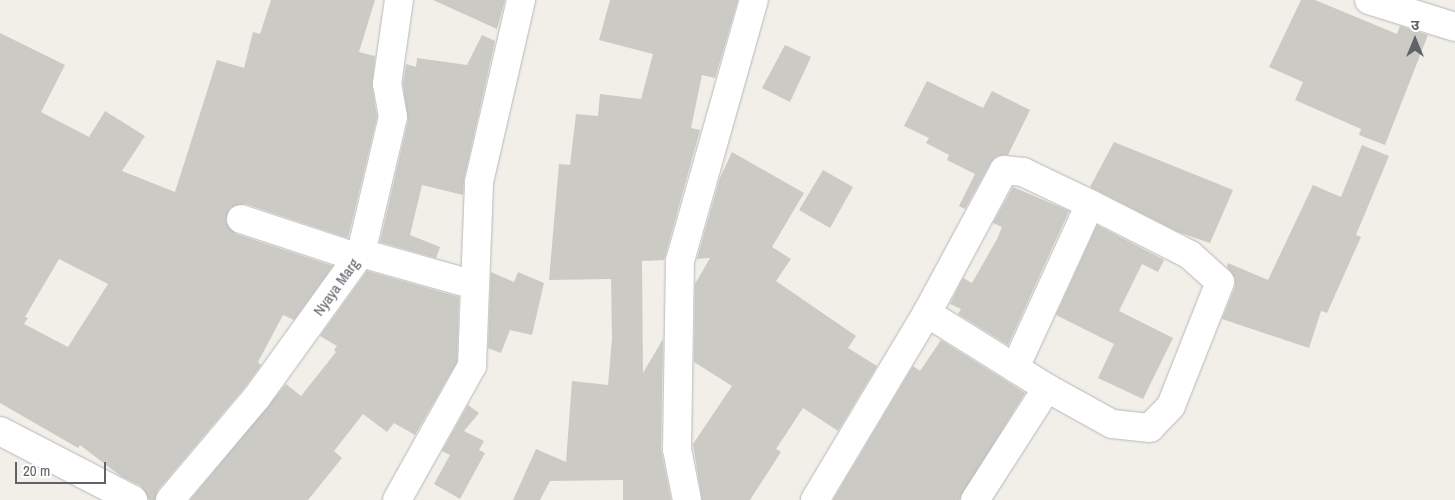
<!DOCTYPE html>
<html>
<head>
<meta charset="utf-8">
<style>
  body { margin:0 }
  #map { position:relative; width:1455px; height:500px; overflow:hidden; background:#f1efe8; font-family:"Archivo Narrow","Noto Sans Devanagari",sans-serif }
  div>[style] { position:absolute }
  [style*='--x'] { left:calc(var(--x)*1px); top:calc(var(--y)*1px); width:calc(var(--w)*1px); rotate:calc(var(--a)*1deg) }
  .building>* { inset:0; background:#cccac5 }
  .roads { filter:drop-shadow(0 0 1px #b5b8bc) drop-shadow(0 0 1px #b5b8bc) }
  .minor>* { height:28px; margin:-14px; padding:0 14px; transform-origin:14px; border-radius:14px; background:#fff }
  span { translate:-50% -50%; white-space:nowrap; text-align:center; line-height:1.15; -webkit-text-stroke:4px #fff; paint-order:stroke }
  .street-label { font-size:15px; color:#5f6368 }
  .north { position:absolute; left:1390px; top:15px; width:50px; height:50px; -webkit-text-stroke:4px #fff; paint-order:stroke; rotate:0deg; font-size:14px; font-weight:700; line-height:20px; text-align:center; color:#5f6368 }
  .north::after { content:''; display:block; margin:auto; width:18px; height:22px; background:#5f6368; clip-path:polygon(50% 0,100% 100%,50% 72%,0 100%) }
  .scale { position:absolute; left:15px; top:462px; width:91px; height:22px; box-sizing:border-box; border:2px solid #5f6368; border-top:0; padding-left:6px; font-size:15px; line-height:18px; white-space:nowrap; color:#5f6368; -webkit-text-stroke:4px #fff; paint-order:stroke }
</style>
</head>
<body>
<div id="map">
  <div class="building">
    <i style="clip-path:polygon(evenodd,271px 0,375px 0,359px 52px,375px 56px,372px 86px,377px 117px,348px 238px,246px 204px,230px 208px,226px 222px,236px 234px,333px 266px,294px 320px,283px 315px,258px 362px,261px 365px,245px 387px,158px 490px,155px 500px,149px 500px,141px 486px,122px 477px,80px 445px,78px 448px,0 403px,0 33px,65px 65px,41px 112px,89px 137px,105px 111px,145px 136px,122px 171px,175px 192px,217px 60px,244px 68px,253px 32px,260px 34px,271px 0,59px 259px,108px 284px,68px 347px,24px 324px,28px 318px,25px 317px,59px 259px)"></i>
    <i style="clip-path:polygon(433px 0,505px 0,497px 29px)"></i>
    <i style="clip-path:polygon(610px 0,738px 0,715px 78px,702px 75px,691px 128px,700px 130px,664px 260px,642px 261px,643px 373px,663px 339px,661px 449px,671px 500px,623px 500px,623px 480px,550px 481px,540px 500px,513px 500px,536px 449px,566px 462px,572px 381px,608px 385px,612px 338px,611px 279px,549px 280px,559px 164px,570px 165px,576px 114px,598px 116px,600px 94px,641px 99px,653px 54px,599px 40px)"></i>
    <i style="clip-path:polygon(1301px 0,1315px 0,1397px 34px,1400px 26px,1428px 35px,1385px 145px,1359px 135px,1361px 129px,1295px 100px,1303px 82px,1269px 67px)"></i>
    <i style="clip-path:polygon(482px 35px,495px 41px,464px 179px,463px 195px,422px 185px,410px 235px,440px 247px,436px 258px,380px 242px,408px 121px,403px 84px,406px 64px,416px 67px,417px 58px,467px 65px)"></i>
    <i style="clip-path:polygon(785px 45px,811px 57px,790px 102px,762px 88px)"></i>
    <i style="clip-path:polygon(927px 81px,983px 108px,992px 91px,1030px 110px,1008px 155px,997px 156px,991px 162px,965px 209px,959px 206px,975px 174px,947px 160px,949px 155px,926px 143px,929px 138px,904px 126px)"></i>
    <i style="clip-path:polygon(1114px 142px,1233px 190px,1210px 243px,1178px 232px,1090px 187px)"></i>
    <i style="clip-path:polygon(1362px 145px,1389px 156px,1356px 235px,1361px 237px,1327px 313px,1321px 311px,1309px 348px,1222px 319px,1235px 287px,1235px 278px,1227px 267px,1228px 263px,1268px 280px,1313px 185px,1341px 197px)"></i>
    <i style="clip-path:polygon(732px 152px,804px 193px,772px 247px,791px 259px,776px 281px,856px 336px,848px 348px,877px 366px,838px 431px,803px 408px,776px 449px,781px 452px,750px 500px,702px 500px,693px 444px,732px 386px,694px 362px,695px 284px,710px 258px,697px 259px,720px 178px)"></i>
    <i style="clip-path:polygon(823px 170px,853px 187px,830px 228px,799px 210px)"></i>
    <i style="clip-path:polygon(1013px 187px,1069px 211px,1008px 345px,958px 314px,961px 309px,950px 304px,963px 278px,972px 283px,997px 239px,1002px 227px,993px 223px)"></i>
    <i style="clip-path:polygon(1097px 225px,1164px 260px,1158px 272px,1142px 264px,1119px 311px,1173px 338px,1143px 399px,1098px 378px,1114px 344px,1056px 315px)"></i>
    <i style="clip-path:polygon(367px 271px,459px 297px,457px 362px,415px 435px,394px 423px,387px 432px,363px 414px,334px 451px,342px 458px,308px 500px,190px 500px,286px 384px,301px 396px,336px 352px,334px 350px,337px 346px,320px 336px)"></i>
    <i style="clip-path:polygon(491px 272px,514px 282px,518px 272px,544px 283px,532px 335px,510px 330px,501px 353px,488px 348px)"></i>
    <i style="clip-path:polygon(941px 340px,1025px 393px,959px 500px,833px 500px,913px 366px,920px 371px)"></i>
    <i style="clip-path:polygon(468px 405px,479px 413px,464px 431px,484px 441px,479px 450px,485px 453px,460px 499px,434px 484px,450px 455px,442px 451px)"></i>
  </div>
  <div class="roads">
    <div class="minor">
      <i style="--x:1369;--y:0;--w:90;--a:17.4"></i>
      <i style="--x:241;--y:219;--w:118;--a:18.3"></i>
      <i style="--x:353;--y:256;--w:9;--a:-21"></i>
      <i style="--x:361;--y:253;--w:118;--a:15.7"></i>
      <i style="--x:927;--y:313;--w:142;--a:32"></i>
      <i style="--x:1047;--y:388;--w:133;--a:122.7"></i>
      <i style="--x:1015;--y:368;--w:180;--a:-65.4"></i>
      <i style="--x:1090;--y:204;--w:112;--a:27"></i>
      <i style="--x:1190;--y:255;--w:40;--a:42"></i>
      <i style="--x:1220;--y:282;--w:133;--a:111.6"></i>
      <i style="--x:1171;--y:406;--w:30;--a:134"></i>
      <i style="--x:1150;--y:428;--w:38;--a:-174"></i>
      <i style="--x:1112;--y:424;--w:74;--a:-151"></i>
      <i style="--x:0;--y:431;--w:150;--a:27.4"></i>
      <i style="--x:170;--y:500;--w:135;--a:-49.8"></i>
      <i style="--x:257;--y:397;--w:178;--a:-54.2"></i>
      <i style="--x:361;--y:253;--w:140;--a:-76.8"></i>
      <i style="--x:393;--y:117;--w:34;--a:-100"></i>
      <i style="--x:387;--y:84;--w:85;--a:-81.9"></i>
      <i style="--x:397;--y:500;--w:154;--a:-60.8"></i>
      <i style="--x:472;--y:366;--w:184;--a:-87.8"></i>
      <i style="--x:479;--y:182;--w:187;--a:-77"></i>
      <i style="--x:687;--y:500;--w:52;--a:-101.1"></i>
      <i style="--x:677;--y:449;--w:188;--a:-89.1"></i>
      <i style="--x:680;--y:261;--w:271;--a:-74.2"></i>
      <i style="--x:815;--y:500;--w:218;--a:-59.1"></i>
      <i style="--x:927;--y:313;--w:162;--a:-61.7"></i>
      <i style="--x:1004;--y:170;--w:19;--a:6"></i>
      <i style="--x:1023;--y:172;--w:74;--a:25.5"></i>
    </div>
  </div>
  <div class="street-label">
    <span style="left:336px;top:287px;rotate:-54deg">Nyaya Marg</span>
  </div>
  <div class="north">उ</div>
  <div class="scale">20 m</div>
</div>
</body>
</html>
